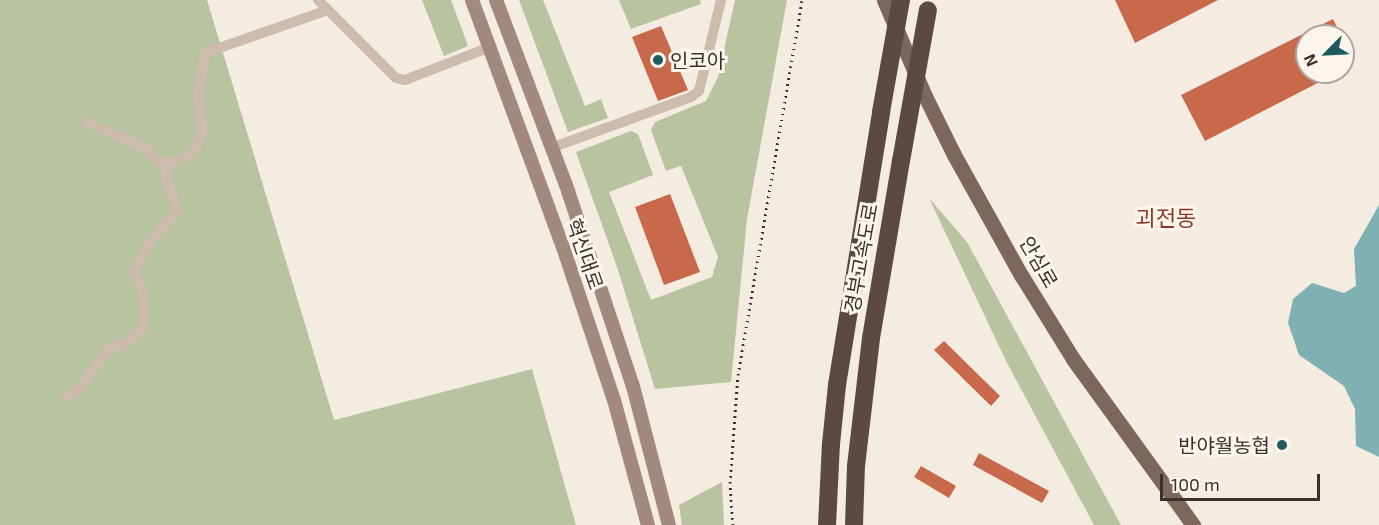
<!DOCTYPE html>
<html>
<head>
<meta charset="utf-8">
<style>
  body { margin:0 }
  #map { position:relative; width:1379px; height:525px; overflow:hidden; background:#f4ebe1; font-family:"Exo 2","Noto Sans KR",sans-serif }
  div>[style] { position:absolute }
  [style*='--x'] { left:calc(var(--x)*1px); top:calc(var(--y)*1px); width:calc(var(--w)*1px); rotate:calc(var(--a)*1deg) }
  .green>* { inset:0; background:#b8c4a0 }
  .water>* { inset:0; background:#7fb0b2 }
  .building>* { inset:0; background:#c8694b }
  .minor>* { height:10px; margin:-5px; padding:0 5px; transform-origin:5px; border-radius:5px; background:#cdbbac }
  .secondary>* { height:14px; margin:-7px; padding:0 7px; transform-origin:7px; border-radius:7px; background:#a18a7d }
  .primary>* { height:15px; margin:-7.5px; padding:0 7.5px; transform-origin:7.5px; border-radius:7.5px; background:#7d675c }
  .motorway>* { height:18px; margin:-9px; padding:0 9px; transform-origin:9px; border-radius:9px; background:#5c4a42 }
  .rail>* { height:3px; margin-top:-1.5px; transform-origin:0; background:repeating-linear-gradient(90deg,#3b302b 0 1.5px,transparent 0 6px) }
  .motorway-bridge>* { height:18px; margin:-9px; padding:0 9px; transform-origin:9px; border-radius:9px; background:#5c4a42 }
  .dots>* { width:16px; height:16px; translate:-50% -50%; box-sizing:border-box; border:3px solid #fbf5ee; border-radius:50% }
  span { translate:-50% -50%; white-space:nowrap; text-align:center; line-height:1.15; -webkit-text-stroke:6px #fbf5ee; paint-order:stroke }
  .poi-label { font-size:20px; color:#3b302b }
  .left { translate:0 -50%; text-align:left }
  .right { translate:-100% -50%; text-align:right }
  .street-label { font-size:20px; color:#3b302b }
  .quarter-label { font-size:22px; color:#8c3b22 }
  .north { position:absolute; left:1295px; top:24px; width:60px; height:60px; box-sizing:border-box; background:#fbf5ee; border:2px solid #aea6a0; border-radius:50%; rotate:246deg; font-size:16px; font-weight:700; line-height:24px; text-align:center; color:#3b302b }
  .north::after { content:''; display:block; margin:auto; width:21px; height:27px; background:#1f5a5e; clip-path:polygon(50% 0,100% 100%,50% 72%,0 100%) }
  .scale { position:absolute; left:1160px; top:474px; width:160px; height:27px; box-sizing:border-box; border:3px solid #3b302b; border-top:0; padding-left:8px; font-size:18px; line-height:21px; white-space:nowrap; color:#3b302b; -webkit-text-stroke:4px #fbf5ee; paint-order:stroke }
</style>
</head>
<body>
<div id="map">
  <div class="green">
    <i style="clip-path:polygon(0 0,207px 0,334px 420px,532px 369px,576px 525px,0 525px)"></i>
    <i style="clip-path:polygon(422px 0,451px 0,468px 46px,444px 56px)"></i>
    <i style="clip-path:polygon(519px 0,543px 0,585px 106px,601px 99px,608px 118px,568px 132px)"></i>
    <i style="clip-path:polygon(619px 0,700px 0,701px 4px,631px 29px)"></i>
    <i style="clip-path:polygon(735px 0,787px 0,747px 219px,731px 382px,655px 389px,617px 267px,576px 152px,631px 131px,638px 134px,653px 175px,609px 192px,651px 300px,712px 277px,718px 257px,681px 166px,666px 171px,651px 130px,655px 122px,706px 101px,718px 77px)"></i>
    <i style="clip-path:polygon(929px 198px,967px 242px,1121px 525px,1094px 525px,1007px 363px)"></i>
    <i style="clip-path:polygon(722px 482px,724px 525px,682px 525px,679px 505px)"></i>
  </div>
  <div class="water">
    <i style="clip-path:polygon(1379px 205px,1379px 457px,1356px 446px,1355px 409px,1344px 386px,1299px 355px,1288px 323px,1293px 299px,1312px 283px,1344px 293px,1356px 286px,1354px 249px)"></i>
  </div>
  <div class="building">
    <i style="clip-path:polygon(1115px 0,1218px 0,1135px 43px)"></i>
    <i style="clip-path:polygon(1333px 19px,1341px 36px,1307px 36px,1307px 72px,1339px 72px,1205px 141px,1181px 95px)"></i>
    <i style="clip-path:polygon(661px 26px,688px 90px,658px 101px,632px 37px)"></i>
    <i style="clip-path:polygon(670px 194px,700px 272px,664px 285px,635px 207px)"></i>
    <i style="clip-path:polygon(944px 341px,1000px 396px,991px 406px,934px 350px)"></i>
    <i style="clip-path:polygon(979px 453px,1049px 491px,1042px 503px,973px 465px)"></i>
    <i style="clip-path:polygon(921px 466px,956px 486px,949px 498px,914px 477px)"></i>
  </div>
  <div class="minor">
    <i style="--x:318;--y:0;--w:110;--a:45"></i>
    <i style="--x:396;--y:78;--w:9;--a:13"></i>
    <i style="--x:405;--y:80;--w:91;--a:-21.2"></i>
    <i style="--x:87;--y:122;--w:66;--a:24.2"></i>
    <i style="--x:147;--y:149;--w:17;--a:50"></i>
    <i style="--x:158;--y:162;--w:19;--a:0"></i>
    <i style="--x:177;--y:162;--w:18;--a:-29"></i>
    <i style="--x:193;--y:153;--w:24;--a:-66"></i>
    <i style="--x:203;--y:131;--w:36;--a:-98"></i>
    <i style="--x:198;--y:95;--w:43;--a:-80.5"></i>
    <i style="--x:205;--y:53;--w:130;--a:-19.3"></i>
    <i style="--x:551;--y:148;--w:149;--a:-20"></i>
    <i style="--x:691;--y:97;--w:10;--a:-37"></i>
    <i style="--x:699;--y:91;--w:94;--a:-76.4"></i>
    <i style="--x:68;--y:396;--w:12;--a:-31"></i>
    <i style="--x:78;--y:390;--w:52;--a:-53.6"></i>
    <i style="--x:109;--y:348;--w:15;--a:-11"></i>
    <i style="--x:124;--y:345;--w:27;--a:-42"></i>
    <i style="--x:144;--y:327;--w:37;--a:-92"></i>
    <i style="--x:143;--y:290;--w:21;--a:-119"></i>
    <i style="--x:133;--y:272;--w:34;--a:-60"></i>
    <i style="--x:150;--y:242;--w:43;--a:-48.8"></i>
    <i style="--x:178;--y:210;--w:35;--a:-110"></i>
    <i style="--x:166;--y:177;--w:15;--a:-90"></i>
  </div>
  <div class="secondary">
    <i style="--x:472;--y:0;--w:273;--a:69.8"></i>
    <i style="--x:566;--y:256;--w:152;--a:71.6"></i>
    <i style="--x:614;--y:400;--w:130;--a:74.8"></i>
    <i style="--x:496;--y:0;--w:204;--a:69.3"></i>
    <i style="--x:568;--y:191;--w:206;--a:71.6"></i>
    <i style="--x:633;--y:386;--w:144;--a:75.5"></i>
  </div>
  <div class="primary">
    <i style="--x:884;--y:0;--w:104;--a:66.9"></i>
    <i style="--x:925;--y:96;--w:64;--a:63.8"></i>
    <i style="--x:953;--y:153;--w:140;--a:60.9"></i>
    <i style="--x:1021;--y:275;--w:99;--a:58.2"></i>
    <i style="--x:1073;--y:359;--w:205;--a:54.1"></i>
  </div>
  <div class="motorway">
    <i style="--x:827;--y:525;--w:81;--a:-87.2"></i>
    <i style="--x:831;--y:444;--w:59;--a:-84.2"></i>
    <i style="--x:837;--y:385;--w:277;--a:-80.8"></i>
    <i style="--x:854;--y:525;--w:59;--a:-88.1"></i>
    <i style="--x:856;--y:466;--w:129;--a:-83.3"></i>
    <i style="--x:871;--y:338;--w:180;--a:-80.4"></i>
  </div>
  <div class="rail">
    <i style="--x:733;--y:525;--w:42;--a:-94.1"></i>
    <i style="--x:730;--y:483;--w:108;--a:-85.8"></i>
    <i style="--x:738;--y:375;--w:380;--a:-80.3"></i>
  </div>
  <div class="motorway-bridge">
    <i style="--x:881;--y:112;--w:114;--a:-79.9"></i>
    <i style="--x:901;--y:161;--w:153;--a:-79.9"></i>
  </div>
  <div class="dots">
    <i style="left:658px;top:60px;background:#1f5a5e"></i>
    <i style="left:1282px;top:445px;background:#1f5a5e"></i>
  </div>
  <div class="poi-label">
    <span class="left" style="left:670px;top:60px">인코아</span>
    <span class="right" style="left:1270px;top:445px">반야월농협</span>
  </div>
  <div class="street-label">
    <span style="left:585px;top:254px;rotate:71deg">혁신대로</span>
    <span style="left:861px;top:258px;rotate:-80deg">경부고속도로</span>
    <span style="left:1039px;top:262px;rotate:60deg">안심로</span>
  </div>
  <div class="quarter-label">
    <span style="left:1166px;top:218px">괴전동</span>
  </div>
  <div class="north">N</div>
  <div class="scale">100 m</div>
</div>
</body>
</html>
